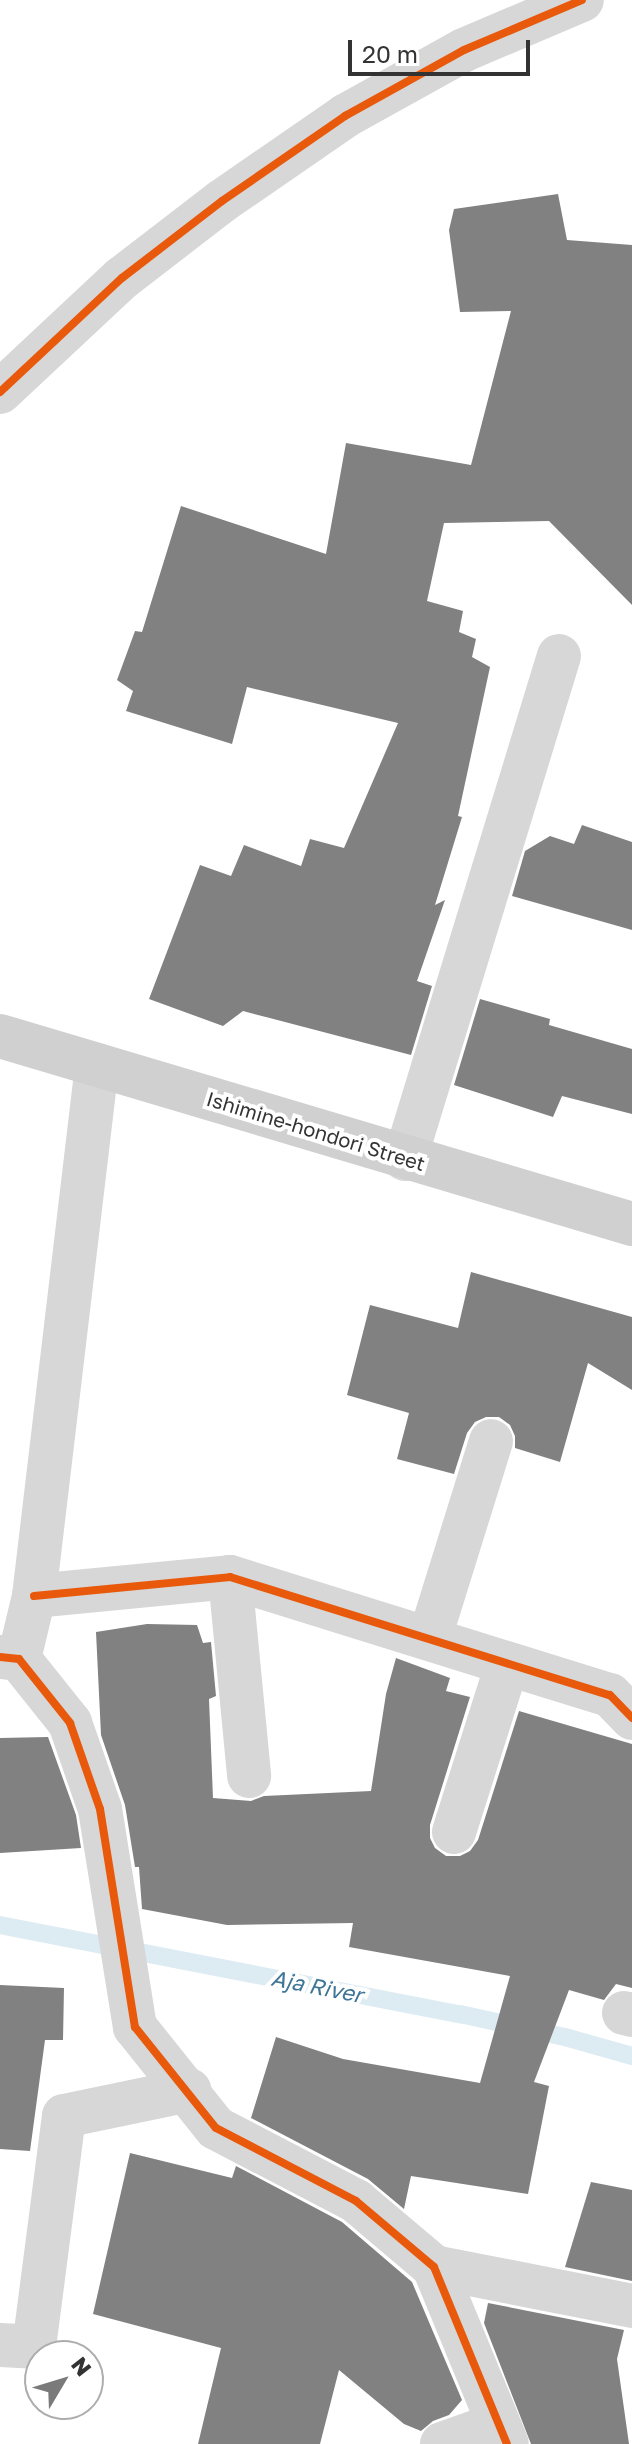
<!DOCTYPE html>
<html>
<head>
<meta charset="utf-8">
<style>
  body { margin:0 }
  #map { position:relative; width:632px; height:2444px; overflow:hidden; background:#fff; font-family:"Golos Text",sans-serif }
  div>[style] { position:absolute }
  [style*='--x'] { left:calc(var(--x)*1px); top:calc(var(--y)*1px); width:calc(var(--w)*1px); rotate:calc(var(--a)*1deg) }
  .stream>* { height:18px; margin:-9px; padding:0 9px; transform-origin:9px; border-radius:9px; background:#ddebf3 }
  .building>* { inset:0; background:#818181 }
  .minor>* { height:44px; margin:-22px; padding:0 22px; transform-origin:22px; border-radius:22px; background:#d7d7d7 }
  .tertiary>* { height:44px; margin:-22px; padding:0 22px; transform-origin:22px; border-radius:22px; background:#d7d7d7 }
  .secondary>* { height:44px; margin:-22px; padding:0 22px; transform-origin:22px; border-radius:22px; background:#d0d0d0 }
  .cycleway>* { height:8px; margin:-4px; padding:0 4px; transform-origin:4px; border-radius:4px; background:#e8590c }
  span { translate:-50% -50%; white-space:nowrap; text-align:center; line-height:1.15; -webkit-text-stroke:8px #fff; paint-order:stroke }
  .street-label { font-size:20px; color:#333 }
  .water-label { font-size:22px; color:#3f7597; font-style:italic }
  .north { position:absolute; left:24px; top:2340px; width:80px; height:80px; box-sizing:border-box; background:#fff; border:2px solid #adadad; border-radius:50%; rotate:52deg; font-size:22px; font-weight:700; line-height:32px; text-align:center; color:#333 }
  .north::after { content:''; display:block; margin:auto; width:28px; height:36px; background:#7a7a7a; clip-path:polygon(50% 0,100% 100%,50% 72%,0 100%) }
  .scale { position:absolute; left:348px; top:40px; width:182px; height:36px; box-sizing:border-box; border:4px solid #333; border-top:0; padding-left:10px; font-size:24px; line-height:28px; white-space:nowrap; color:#333; -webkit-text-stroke:6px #fff; paint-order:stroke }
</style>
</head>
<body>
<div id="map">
  <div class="stream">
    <i style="--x:0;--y:1925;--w:469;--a:11"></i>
    <i style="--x:460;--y:2014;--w:107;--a:12.4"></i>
    <i style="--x:565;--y:2037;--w:70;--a:15.8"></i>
  </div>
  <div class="building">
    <i style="clip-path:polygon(558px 194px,567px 240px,632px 245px,632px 605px,549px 521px,444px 523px,427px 601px,463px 611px,459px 632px,476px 639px,472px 657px,490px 667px,458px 816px,462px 817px,435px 905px,445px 900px,417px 981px,432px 986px,411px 1055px,243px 1011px,223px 1026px,149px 999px,200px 865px,231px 876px,244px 845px,301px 866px,310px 839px,344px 848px,398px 723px,247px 687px,232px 744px,126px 711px,133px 691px,117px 680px,135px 631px,142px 632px,181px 506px,326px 554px,346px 443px,471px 465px,511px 311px,460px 312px,449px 230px,454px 209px)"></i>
    <i style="clip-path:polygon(582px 825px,632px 842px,632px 930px,512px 896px,525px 851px,550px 836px,574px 844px)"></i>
    <i style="clip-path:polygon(480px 999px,550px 1019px,549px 1025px,632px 1049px,632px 1114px,562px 1096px,553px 1117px,454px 1085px)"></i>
    <i style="clip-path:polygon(471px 1272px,632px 1317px,632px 1390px,588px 1363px,560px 1462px,515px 1448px,515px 1436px,510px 1425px,499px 1417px,486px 1417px,475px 1422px,467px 1433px,454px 1474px,397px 1459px,409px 1413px,347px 1395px,370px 1305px,458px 1328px)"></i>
    <i style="clip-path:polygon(147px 1624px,197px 1625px,203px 1643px,211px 1642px,216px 1696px,209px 1699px,213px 1798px,251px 1801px,264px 1796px,371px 1791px,386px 1694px,396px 1658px,450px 1678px,446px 1691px,470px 1697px,430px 1825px,430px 1838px,435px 1848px,446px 1856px,460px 1856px,470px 1851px,478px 1840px,519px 1711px,632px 1744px,632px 1988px,616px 1984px,604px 2000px,569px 1990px,534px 2082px,549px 2086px,528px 2194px,411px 2176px,404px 2209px,368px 2179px,251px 2118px,276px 2037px,343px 2059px,480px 2083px,510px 1976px,349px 1947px,353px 1923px,227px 1925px,142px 1909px,139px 1867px,135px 1867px,125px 1805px,101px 1735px,96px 1632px)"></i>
    <i style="clip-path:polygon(48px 1737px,76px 1815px,81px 1848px,0 1853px,0 1738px)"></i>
    <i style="clip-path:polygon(0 1985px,64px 1988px,63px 2040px,45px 2040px,30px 2151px,0 2149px)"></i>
    <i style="clip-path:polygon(130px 2153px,232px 2178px,236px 2166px,342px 2222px,412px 2282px,462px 2400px,449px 2415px,433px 2421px,421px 2431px,404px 2424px,339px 2370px,320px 2444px,198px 2444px,221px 2348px,93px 2314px)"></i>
    <i style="clip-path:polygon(591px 2182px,632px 2190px,632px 2281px,565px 2267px)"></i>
    <i style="clip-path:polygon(488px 2303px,624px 2330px,617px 2359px,629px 2444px,531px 2444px,484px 2323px)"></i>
  </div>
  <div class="minor">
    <i style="--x:405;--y:1159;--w:526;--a:-72.98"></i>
    <i style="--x:230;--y:1577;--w:200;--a:84.5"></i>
    <i style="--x:34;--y:1596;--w:197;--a:-5.5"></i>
    <i style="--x:230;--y:1577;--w:398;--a:17.3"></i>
    <i style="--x:610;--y:1695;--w:32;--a:46"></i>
    <i style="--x:430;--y:1637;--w:205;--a:-72.7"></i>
    <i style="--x:0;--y:1657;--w:19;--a:6"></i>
    <i style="--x:19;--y:1659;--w:82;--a:51.4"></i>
    <i style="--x:70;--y:1723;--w:91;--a:70.8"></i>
    <i style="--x:100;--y:1809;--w:221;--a:80.9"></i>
    <i style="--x:135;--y:2027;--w:129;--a:51.3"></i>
    <i style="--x:216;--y:2128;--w:158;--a:27.5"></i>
    <i style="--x:356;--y:2201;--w:102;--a:40.2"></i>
    <i style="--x:434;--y:2267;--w:191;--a:67.6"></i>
    <i style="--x:19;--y:1659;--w:65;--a:-76.6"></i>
    <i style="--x:34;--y:1596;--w:535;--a:-83.23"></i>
    <i style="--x:454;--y:1832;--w:175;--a:-72.4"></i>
    <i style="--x:624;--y:2013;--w:8;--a:14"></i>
    <i style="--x:434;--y:2267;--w:202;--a:11.1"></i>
    <i style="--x:0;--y:2345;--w:34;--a:3"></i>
    <i style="--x:34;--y:2347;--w:233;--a:-82.6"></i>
    <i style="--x:64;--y:2116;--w:128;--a:-11.7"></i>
    <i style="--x:442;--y:2444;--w:59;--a:-19.7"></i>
  </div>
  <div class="tertiary">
    <i style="--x:0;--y:392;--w:167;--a:-43.1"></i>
    <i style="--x:122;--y:278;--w:126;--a:-37.6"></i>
    <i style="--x:222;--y:201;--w:150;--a:-34.6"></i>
    <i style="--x:345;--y:116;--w:136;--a:-29"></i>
    <i style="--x:464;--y:50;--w:128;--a:-23"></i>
  </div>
  <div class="secondary">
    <i style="--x:0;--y:1036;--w:659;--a:16.57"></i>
  </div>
  <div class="cycleway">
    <i style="--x:0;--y:392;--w:167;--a:-43.1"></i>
    <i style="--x:122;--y:278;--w:126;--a:-37.6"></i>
    <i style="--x:222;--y:201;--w:150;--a:-34.6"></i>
    <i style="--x:345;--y:116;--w:136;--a:-29"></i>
    <i style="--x:464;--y:50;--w:128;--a:-23"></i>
    <i style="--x:34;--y:1596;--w:197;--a:-5.5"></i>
    <i style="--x:230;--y:1577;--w:398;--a:17.3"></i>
    <i style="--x:610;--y:1695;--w:32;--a:46"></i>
    <i style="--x:0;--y:1657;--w:19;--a:6"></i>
    <i style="--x:19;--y:1659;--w:82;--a:51.4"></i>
    <i style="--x:70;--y:1723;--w:91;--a:70.8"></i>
    <i style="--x:100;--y:1809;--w:221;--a:80.9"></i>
    <i style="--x:135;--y:2027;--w:129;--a:51.3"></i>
    <i style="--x:216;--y:2128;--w:158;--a:27.5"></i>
    <i style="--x:356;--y:2201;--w:102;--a:40.2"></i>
    <i style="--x:434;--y:2267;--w:191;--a:67.6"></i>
  </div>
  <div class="street-label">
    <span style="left:316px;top:1131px;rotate:17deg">Ishimine-hondori Street</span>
  </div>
  <div class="water-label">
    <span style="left:317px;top:1986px;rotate:11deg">Aja River</span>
  </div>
  <div class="north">N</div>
  <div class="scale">20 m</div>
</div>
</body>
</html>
